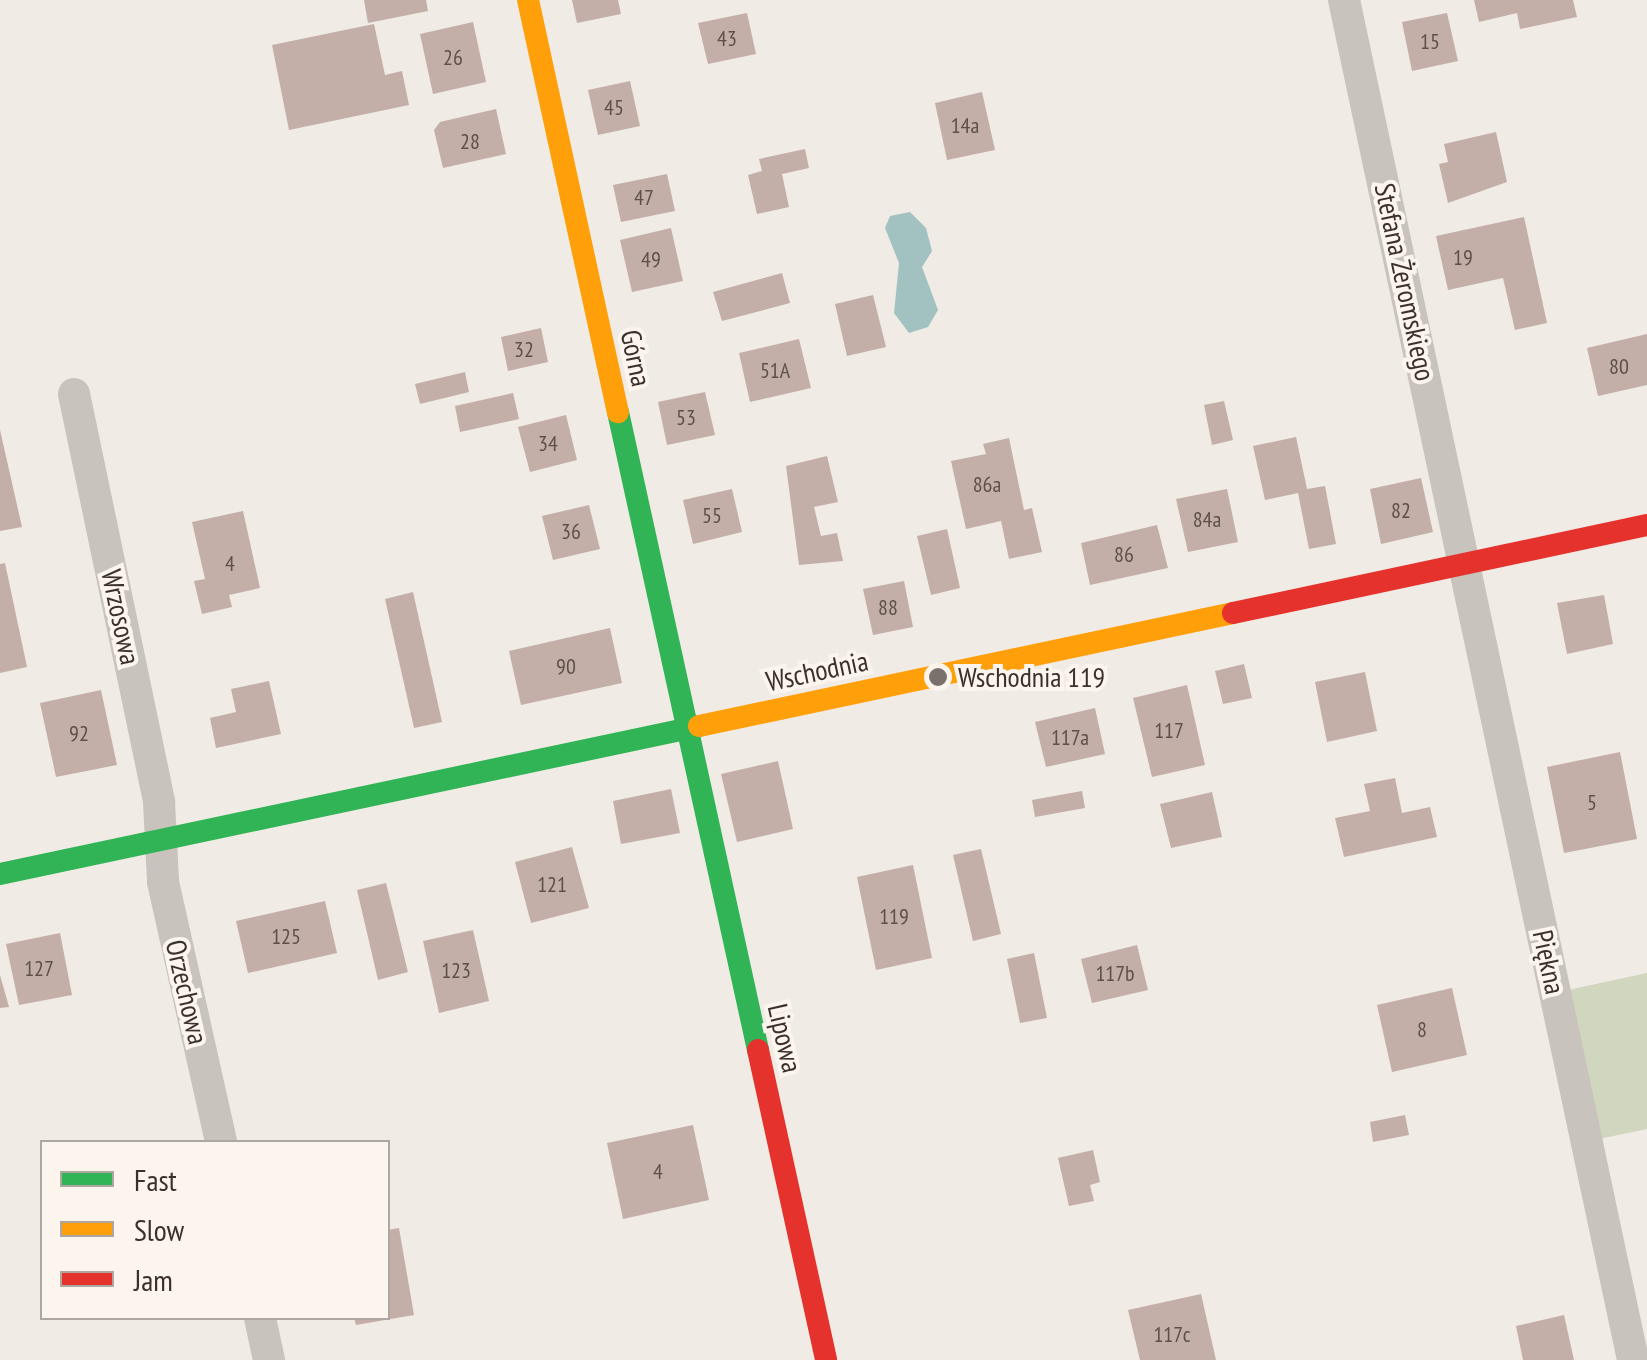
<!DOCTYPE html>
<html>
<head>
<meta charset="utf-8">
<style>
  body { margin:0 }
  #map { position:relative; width:1647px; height:1360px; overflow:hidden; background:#f0ebe5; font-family:"PT Sans Narrow",sans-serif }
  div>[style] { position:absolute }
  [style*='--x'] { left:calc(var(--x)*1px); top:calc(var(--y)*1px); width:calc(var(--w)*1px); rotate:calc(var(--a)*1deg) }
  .green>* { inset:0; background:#d1d6bf }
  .water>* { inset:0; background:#a1c2c1 }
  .building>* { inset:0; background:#c3afa7 }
  .street>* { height:32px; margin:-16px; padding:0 16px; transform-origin:16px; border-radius:16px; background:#c9c3be }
  .fast>* { height:22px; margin:-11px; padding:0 11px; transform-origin:11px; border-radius:11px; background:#30b455 }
  .slow>* { height:22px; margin:-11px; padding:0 11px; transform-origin:11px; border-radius:11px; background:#ff9f0a }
  .jam>* { height:22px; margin:-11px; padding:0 11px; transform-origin:11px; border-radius:11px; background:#e5322d }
  .dots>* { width:28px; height:28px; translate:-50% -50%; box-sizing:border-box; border:5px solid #fbf5ee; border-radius:50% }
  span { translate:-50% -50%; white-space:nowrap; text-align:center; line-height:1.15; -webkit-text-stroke:8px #fbf5ee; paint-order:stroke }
  .number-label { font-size:22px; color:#5d504a }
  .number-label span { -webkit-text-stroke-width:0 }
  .street-label { font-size:28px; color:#3b302b }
  .poi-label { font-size:28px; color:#3b302b }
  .left { translate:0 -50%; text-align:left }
  .legend { position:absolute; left:40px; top:1140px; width:350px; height:180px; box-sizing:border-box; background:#fbf5ee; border:2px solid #aea6a0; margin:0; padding:12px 18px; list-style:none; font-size:30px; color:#3b302b }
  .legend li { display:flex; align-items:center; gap:20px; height:50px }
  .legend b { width:50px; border:2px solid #aea6a0 }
</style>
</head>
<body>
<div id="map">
  <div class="green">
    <i style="clip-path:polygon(1647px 973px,1647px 1129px,1599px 1139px,1568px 990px)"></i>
  </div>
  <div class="water">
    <i style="clip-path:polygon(910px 212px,926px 228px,932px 251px,922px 267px,938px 310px,928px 327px,909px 333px,894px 313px,899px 263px,885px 228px,890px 216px)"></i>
  </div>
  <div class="building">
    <i style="clip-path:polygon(364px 0,426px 0,428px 11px,368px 23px)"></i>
    <i style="clip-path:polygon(572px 0,618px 0,621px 14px,577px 23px)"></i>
    <i style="clip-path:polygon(1474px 0,1573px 0,1577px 17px,1520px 29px,1517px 13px,1479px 22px)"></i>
    <i style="clip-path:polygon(747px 13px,756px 54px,708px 64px,698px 23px)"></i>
    <i style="clip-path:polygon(1447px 13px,1458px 61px,1412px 71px,1402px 22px)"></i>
    <i style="clip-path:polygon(473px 22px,486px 82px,433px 94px,420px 34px)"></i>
    <i style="clip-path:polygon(374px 24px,385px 75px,402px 71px,409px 105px,289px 130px,272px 45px)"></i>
    <i style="clip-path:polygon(630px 81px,640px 126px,598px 135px,588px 90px)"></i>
    <i style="clip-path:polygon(982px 92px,995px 150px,947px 160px,935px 103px)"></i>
    <i style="clip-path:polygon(496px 109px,506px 154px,443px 168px,434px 130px,440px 122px)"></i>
    <i style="clip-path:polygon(1496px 132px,1507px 182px,1448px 203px,1439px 164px,1448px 162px,1444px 144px)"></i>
    <i style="clip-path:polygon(805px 149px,809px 168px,782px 174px,789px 207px,757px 214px,748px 175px,762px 171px,759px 159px)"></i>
    <i style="clip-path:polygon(667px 174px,675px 211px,621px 222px,613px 185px)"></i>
    <i style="clip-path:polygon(1524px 217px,1547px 323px,1515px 330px,1503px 278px,1448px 290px,1436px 236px)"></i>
    <i style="clip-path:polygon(671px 228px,683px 281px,632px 292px,620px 240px)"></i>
    <i style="clip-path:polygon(782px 273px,790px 303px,722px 321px,713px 292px)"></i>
    <i style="clip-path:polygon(873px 295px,886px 347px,847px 356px,835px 304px)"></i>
    <i style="clip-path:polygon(541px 328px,548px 362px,508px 371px,501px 337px)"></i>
    <i style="clip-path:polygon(1647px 334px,1647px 385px,1598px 396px,1587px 348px)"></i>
    <i style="clip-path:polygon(799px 339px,811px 388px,750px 402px,739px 353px)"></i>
    <i style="clip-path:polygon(465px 372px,469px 392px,420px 404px,415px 384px)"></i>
    <i style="clip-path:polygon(705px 392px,715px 435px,667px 445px,658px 402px)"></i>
    <i style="clip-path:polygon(513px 393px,519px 419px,460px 432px,455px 406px)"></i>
    <i style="clip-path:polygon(1224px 401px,1233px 440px,1212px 445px,1204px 405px)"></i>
    <i style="clip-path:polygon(566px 415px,577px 460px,530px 472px,518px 427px)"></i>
    <i style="clip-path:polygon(0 430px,22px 527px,0 531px)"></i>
    <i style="clip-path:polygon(1296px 437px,1307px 489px,1325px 486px,1336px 544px,1309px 549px,1298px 493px,1265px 500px,1253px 446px)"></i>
    <i style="clip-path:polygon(1009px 438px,1024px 510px,1032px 508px,1042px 552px,1009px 559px,1001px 521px,966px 529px,951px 461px,986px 454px,983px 444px)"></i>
    <i style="clip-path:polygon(827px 456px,838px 502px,814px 507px,821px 536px,837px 533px,843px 561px,799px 565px,786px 466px)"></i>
    <i style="clip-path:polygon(1421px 478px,1433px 532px,1381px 544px,1370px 489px)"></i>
    <i style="clip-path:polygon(732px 489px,742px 532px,693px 544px,683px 500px)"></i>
    <i style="clip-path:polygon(1227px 489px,1238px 542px,1188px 552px,1176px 499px)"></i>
    <i style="clip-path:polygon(589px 505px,600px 549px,553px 560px,542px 516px)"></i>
    <i style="clip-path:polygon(243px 511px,260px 588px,229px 595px,232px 607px,202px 614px,194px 581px,205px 579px,192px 522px)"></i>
    <i style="clip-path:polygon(1157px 525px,1168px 568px,1090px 585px,1081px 543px)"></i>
    <i style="clip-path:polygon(947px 529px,960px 588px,931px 595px,917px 536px)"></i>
    <i style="clip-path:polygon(5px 563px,27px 667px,0 673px,0 564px)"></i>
    <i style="clip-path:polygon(904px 581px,913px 627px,873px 635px,863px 589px)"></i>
    <i style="clip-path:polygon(413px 592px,442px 722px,414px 728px,385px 599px)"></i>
    <i style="clip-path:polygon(1604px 595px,1613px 644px,1567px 654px,1557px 603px)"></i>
    <i style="clip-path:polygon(610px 628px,622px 683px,521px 705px,509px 651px)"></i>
    <i style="clip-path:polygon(1244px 664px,1252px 698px,1223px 704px,1215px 671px)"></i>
    <i style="clip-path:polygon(1365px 672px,1377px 731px,1327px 742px,1315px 682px)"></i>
    <i style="clip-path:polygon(269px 681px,281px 734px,216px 748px,210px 718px,236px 712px,231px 689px)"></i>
    <i style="clip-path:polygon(1187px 685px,1205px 765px,1152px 777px,1133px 698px)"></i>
    <i style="clip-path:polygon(101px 690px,117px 765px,56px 777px,40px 703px)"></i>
    <i style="clip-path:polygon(1095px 708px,1105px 754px,1046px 767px,1035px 722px)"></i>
    <i style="clip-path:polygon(1620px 752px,1637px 839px,1564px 853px,1547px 767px)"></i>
    <i style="clip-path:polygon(778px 761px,793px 829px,737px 842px,721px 774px)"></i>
    <i style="clip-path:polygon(1395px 778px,1402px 813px,1430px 807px,1437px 837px,1344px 857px,1335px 818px,1370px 811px,1364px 784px)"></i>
    <i style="clip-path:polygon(671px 789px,680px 833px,621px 844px,613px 801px)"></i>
    <i style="clip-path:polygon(1082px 791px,1085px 808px,1035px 817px,1032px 800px)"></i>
    <i style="clip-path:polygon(1212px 792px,1222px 837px,1171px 848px,1160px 804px)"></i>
    <i style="clip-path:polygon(572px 847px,589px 908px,531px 923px,515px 862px)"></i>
    <i style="clip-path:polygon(981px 849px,1001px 934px,973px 941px,953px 855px)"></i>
    <i style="clip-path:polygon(913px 865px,932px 958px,876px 970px,857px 877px)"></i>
    <i style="clip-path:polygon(386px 883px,408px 972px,378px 980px,357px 890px)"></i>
    <i style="clip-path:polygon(325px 901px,337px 953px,248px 973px,236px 921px)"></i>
    <i style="clip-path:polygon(473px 930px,489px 1001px,439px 1013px,423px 941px)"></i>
    <i style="clip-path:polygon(60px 933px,72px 995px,19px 1005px,6px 944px)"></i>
    <i style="clip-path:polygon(1137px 945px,1148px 990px,1092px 1003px,1081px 959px)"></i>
    <i style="clip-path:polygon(1034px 953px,1047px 1018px,1020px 1023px,1007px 959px)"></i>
    <i style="clip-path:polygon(0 975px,9px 1007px,0 1008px)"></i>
    <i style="clip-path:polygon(1452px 988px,1467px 1055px,1392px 1072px,1377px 1005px)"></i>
    <i style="clip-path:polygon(1405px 1115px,1409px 1135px,1373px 1142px,1370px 1122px)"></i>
    <i style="clip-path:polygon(693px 1125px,709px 1200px,623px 1219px,607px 1143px)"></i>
    <i style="clip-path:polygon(1093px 1150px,1100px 1182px,1090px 1185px,1094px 1201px,1069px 1206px,1058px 1158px)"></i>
    <i style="clip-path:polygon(399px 1228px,414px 1315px,356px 1325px,354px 1318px,388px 1318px,388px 1230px)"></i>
    <i style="clip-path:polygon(1201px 1294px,1216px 1360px,1140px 1360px,1128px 1310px)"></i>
    <i style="clip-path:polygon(1564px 1315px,1574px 1360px,1523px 1360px,1516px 1326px)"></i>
  </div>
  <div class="street">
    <i style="--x:1344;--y:0;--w:1390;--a:78"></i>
    <i style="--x:74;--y:394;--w:417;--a:78.2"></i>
    <i style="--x:159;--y:802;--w:80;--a:87.1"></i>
    <i style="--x:163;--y:882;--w:266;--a:77.4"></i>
    <i style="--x:260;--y:1318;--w:43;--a:77.9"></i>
  </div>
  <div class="fast">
    <i style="--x:618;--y:412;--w:653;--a:77.62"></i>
    <i style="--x:0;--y:874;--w:714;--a:-11.95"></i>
  </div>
  <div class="slow">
    <i style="--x:528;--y:0;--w:422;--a:77.7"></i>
    <i style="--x:699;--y:726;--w:546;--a:-11.95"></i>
  </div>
  <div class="jam">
    <i style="--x:1233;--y:613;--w:423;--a:-12"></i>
    <i style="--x:758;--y:1050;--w:317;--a:77.6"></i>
  </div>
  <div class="dots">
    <i style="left:938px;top:677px;background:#7a716c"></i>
  </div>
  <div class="number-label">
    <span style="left:727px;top:39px">43</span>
    <span style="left:1430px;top:42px">15</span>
    <span style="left:453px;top:58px">26</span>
    <span style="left:614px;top:108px">45</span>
    <span style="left:965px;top:126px">14a</span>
    <span style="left:470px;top:142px">28</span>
    <span style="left:644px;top:198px">47</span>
    <span style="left:1463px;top:258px">19</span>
    <span style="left:651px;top:260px">49</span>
    <span style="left:524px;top:350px">32</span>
    <span style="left:1619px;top:367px">80</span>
    <span style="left:775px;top:371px">51A</span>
    <span style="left:686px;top:418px">53</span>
    <span style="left:548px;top:444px">34</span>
    <span style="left:987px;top:485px">86a</span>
    <span style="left:1401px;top:511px">82</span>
    <span style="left:712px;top:516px">55</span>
    <span style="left:1207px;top:520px">84a</span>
    <span style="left:571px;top:532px">36</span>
    <span style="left:1124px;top:555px">86</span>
    <span style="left:230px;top:564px">4</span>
    <span style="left:888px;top:608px">88</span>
    <span style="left:566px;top:667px">90</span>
    <span style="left:1169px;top:731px">117</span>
    <span style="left:79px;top:734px">92</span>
    <span style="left:1070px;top:738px">117a</span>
    <span style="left:1592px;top:803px">5</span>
    <span style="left:552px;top:885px">121</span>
    <span style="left:894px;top:917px">119</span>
    <span style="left:286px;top:937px">125</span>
    <span style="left:39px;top:969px">127</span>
    <span style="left:456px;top:971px">123</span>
    <span style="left:1115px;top:974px">117b</span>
    <span style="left:1422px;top:1030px">8</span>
    <span style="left:658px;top:1172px">4</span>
    <span style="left:1172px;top:1335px">117c</span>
  </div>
  <div class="street-label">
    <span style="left:1405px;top:282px;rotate:78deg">Stefana Żeromskiego</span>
    <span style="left:636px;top:358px;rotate:78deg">Górna</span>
    <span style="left:121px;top:617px;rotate:78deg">Wrzosowa</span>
    <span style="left:817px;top:671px;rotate:-12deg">Wschodnia</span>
    <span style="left:1549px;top:962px;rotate:78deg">Piękna</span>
    <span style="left:187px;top:992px;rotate:77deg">Orzechowa</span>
    <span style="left:785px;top:1038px;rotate:77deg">Lipowa</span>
  </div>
  <div class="poi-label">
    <span class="left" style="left:958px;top:677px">Wschodnia 119</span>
  </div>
  <ul class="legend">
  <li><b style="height:12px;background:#30b455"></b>Fast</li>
  <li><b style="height:12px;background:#ff9f0a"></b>Slow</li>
  <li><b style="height:12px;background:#e5322d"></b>Jam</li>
  </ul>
</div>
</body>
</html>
